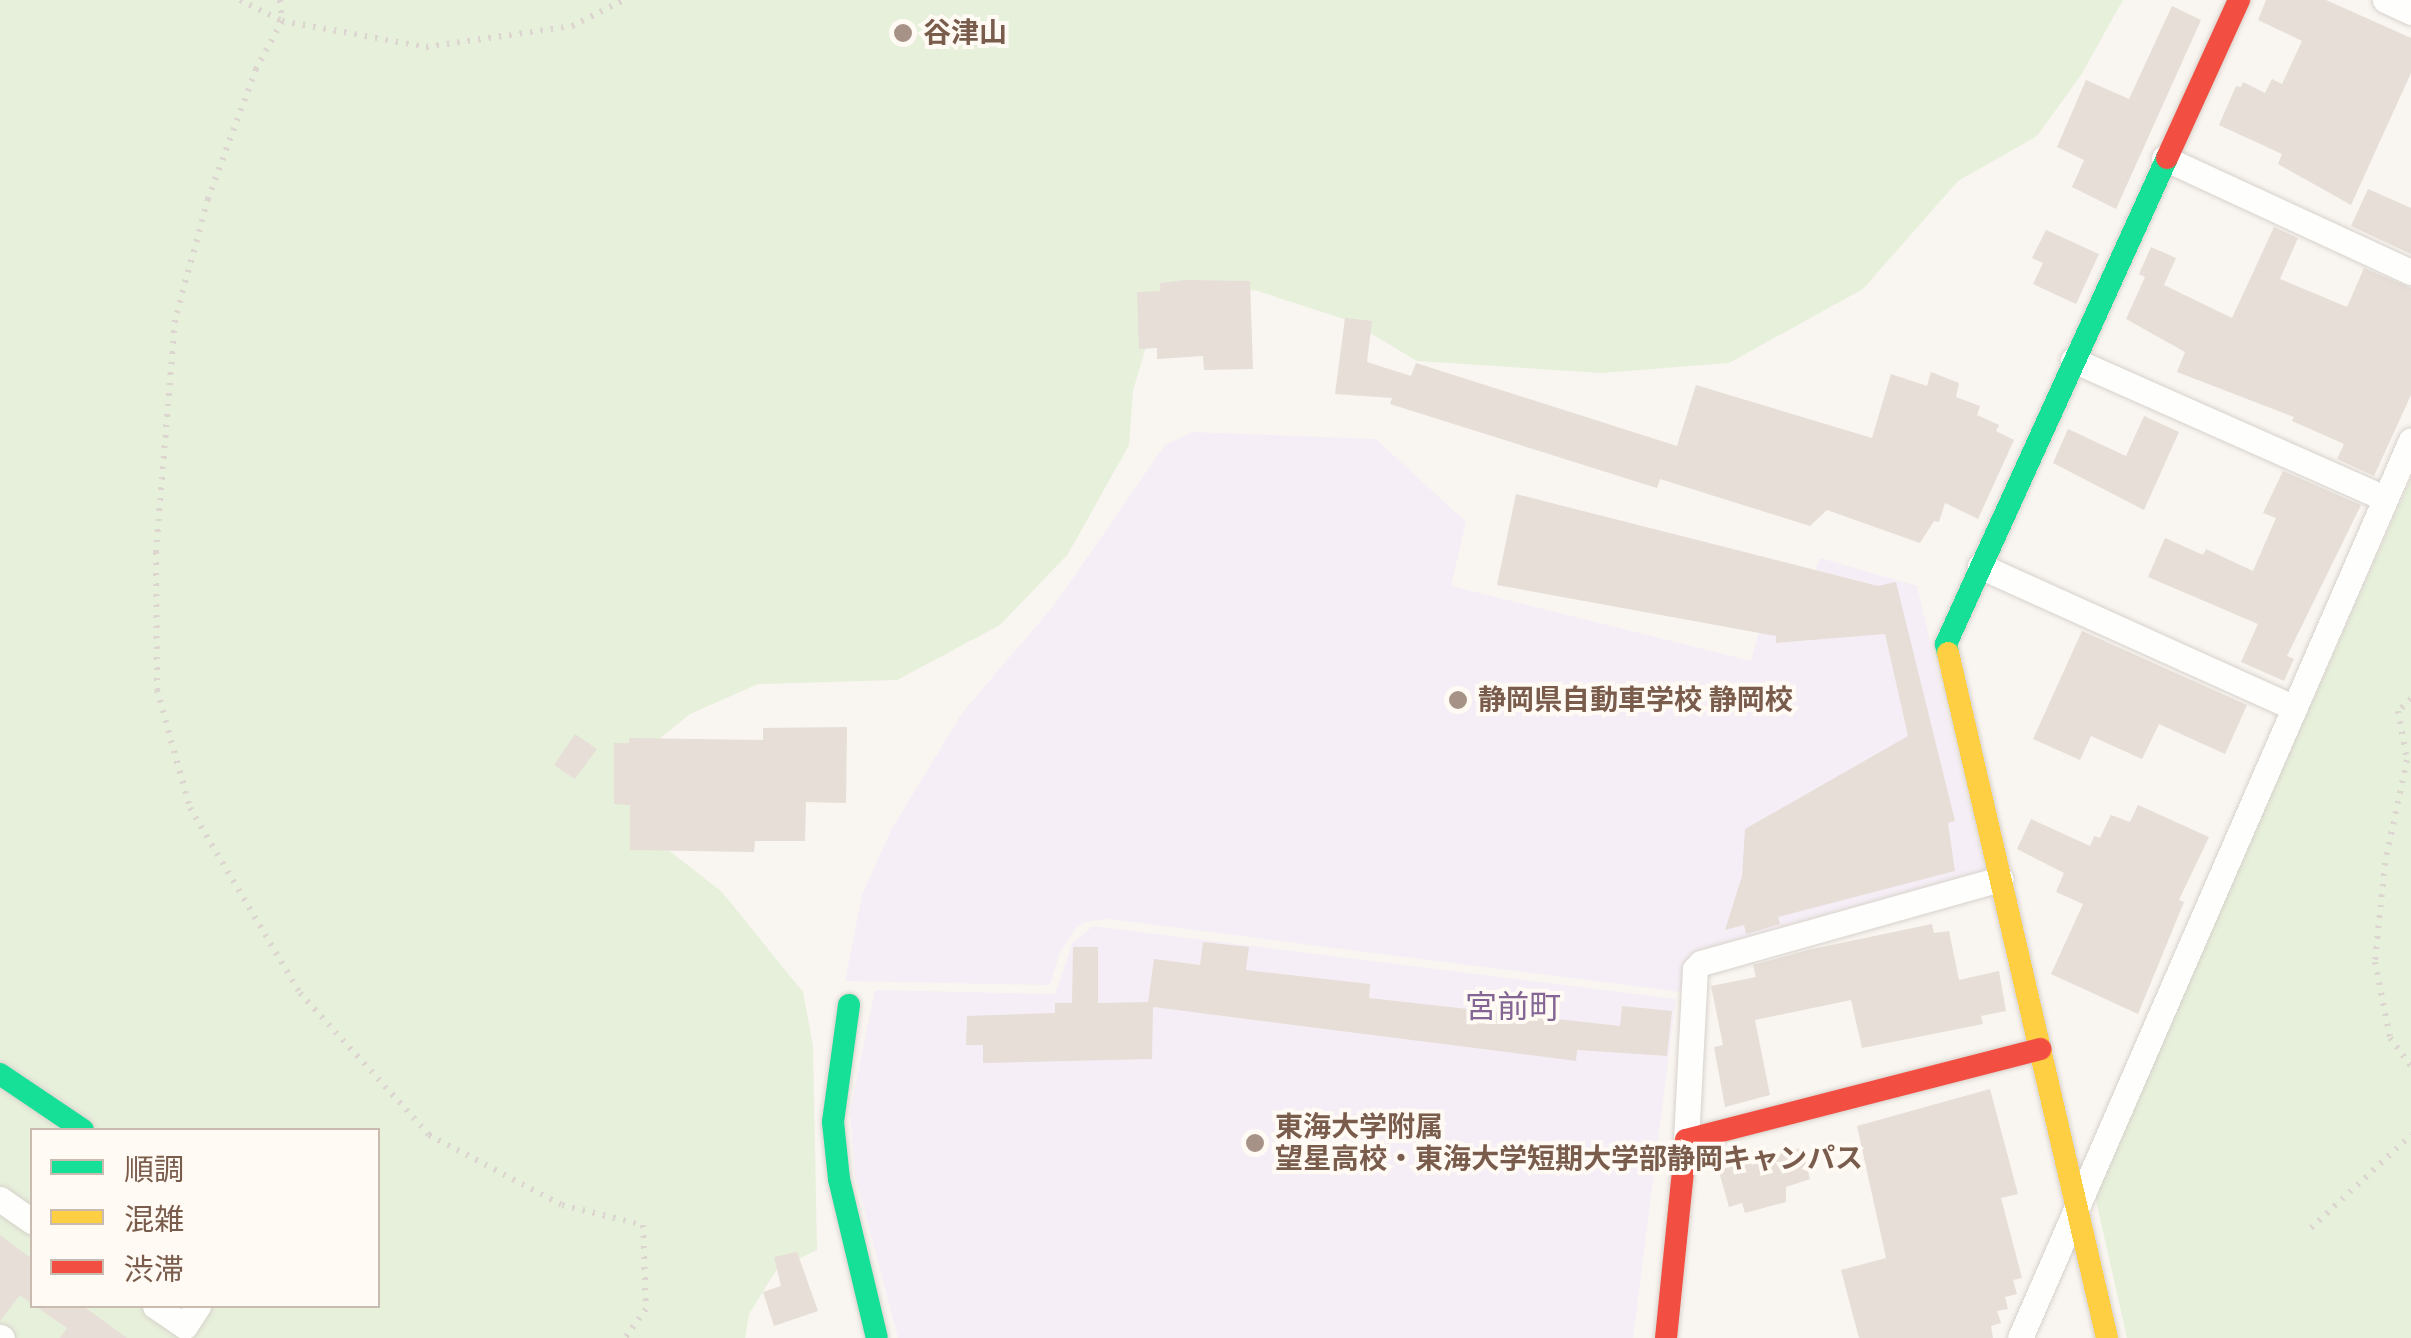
<!DOCTYPE html>
<html>
<head>
<meta charset="utf-8">
<style>
  body { margin:0 }
  #map { position:relative; width:2411px; height:1338px; overflow:hidden; background:#f9f5f0; font-family:Raleway,"Noto Sans JP",sans-serif }
  div>[style] { position:absolute }
  [style*='--x'] { left:calc(var(--x)*1px); top:calc(var(--y)*1px); width:calc(var(--w)*1px); rotate:calc(var(--a)*1deg) }
  .education>* { inset:0; background:#f6eef6 }
  .green>* { inset:0; background:#e7f0db }
  .building>* { inset:0; background:#e6ded7 }
  .path>* { height:6px; margin-top:-3px; transform-origin:0; background:repeating-linear-gradient(90deg,#dcd5d0 0 2.5px,transparent 0 10.5px) }
  .roads { filter:drop-shadow(0 0 2px #d7d1cb) drop-shadow(0 0 2px #d7d1cb) }
  .street>* { height:25px; margin:-12.5px; padding:0 12.5px; transform-origin:12.5px; border-radius:12.5px; background:#fefefd }
  .fast>* { height:22px; margin:-11px; padding:0 11px; transform-origin:11px; border-radius:11px; background:#16e098 }
  .slow>* { height:22px; margin:-11px; padding:0 11px; transform-origin:11px; border-radius:11px; background:#ffcf43 }
  .jam>* { height:22px; margin:-11px; padding:0 11px; transform-origin:11px; border-radius:11px; background:#f24e42 }
  .dots>* { width:28px; height:28px; translate:-50% -50%; box-sizing:border-box; border:5px solid #fffaf3; border-radius:50% }
  span { translate:-50% -50%; white-space:nowrap; text-align:center; line-height:1.15; -webkit-text-stroke:8px #fffaf3; paint-order:stroke }
  .poi-label { font-size:28px; color:#7a5c4d; font-weight:700 }
  .left { translate:0 -50%; text-align:left }
  .quarter-label { font-size:32px; color:#846695 }
  .legend { position:absolute; left:30px; top:1128px; width:350px; height:180px; box-sizing:border-box; background:#fffaf3; border:2px solid #cabbb1; margin:0; padding:12px 18px; list-style:none; font-size:30px; color:#7a5c4d }
  .legend li { display:flex; align-items:center; gap:20px; height:50px }
  .legend b { width:50px; border:2px solid #cabbb1 }
</style>
</head>
<body>
<div id="map">
  <div class="education">
    <i style="clip-path:polygon(1193px 432px,1376px 439px,1466px 522px,1451px 586px,1751px 661px,1768px 597px,1807px 595px,1820px 558px,1917px 586px,1984px 870px,1700px 949px,1691px 955px,1681px 992px,1108px 919px,1085px 922px,1075px 929px,1060px 952px,1050px 985px,845px 981px,862px 895px,890px 832px,962px 713px,1055px 604px,1165px 445px)"></i>
    <i style="clip-path:polygon(1093px 926px,1676px 999px,1633px 1338px,898px 1338px,855px 1175px,850px 1111px,875px 990px,1055px 994px,1072px 944px)"></i>
  </div>
  <div class="green">
    <i style="clip-path:polygon(evenodd,0 0,2123px 0,2081px 75px,2037px 136px,1958px 181px,1863px 289px,1729px 363px,1601px 373px,1417px 361px,1350px 321px,1255px 290px,1186px 301px,1149px 336px,1133px 391px,1129px 445px,1068px 554px,1000px 625px,897px 680px,758px 684px,690px 714px,633px 760px,644px 831px,722px 892px,803px 992px,813px 1046px,817px 1250px,777px 1269px,749px 1314px,745px 1338px,0 1338px,0 0,32px 1130px,378px 1130px,378px 1306px,32px 1306px,32px 1130px)"></i>
    <i style="clip-path:polygon(2411px 478px,2411px 1338px,2127px 1338px,2095px 1196px)"></i>
  </div>
  <div class="building">
    <i style="clip-path:polygon(2266px 0,2326px 0,2411px 38px,2411px 73px,2351px 205px,2278px 164px,2282px 154px,2219px 125px,2236px 86px,2241px 87px,2243px 82px,2265px 93px,2272px 79px,2282px 84px,2302px 41px,2258px 20px)"></i>
    <i style="clip-path:polygon(2172px 6px,2201px 20px,2116px 209px,2072px 187px,2084px 160px,2057px 147px,2086px 80px,2129px 99px)"></i>
    <i style="clip-path:polygon(2368px 189px,2411px 208px,2411px 254px,2351px 226px)"></i>
    <i style="clip-path:polygon(2274px 227px,2298px 238px,2280px 279px,2347px 307px,2364px 268px,2411px 288px,2411px 395px,2374px 476px,2337px 459px,2344px 444px,2292px 421px,2294px 417px,2177px 372px,2185px 352px,2126px 319px,2145px 277px,2139px 274px,2151px 247px,2176px 258px,2164px 285px,2232px 318px)"></i>
    <i style="clip-path:polygon(2046px 230px,2099px 254px,2076px 304px,2033px 284px,2043px 263px,2032px 258px)"></i>
    <i style="clip-path:polygon(1185px 280px,1250px 281px,1253px 369px,1204px 370px,1203px 356px,1157px 359px,1157px 348px,1139px 349px,1137px 292px,1160px 291px,1160px 283px)"></i>
    <i style="clip-path:polygon(1345px 318px,1372px 321px,1367px 362px,1411px 376px,1416px 363px,1677px 446px,1696px 385px,1872px 438px,1891px 374px,1927px 386px,1931px 372px,1959px 383px,1956px 397px,1980px 406px,1977px 415px,1999px 425px,1996px 431px,2014px 440px,1978px 519px,1945px 503px,1939px 522px,1934px 521px,1920px 543px,1827px 510px,1810px 526px,1660px 479px,1657px 488px,1390px 404px,1392px 398px,1335px 394px)"></i>
    <i style="clip-path:polygon(2144px 416px,2179px 432px,2144px 510px,2053px 463px,2068px 429px,2126px 456px)"></i>
    <i style="clip-path:polygon(2283px 471px,2361px 505px,2287px 656px,2294px 659px,2284px 681px,2241px 662px,2258px 624px,2148px 577px,2165px 538px,2203px 555px,2206px 549px,2253px 571px,2276px 518px,2263px 513px)"></i>
    <i style="clip-path:polygon(1516px 494px,1878px 586px,1896px 582px,1955px 821px,1948px 823px,1955px 871px,1778px 917px,1780px 924px,1746px 934px,1744px 925px,1725px 930px,1742px 876px,1745px 829px,1908px 736px,1885px 634px,1776px 643px,1776px 636px,1497px 585px)"></i>
    <i style="clip-path:polygon(2082px 631px,2247px 705px,2225px 754px,2159px 724px,2142px 759px,2091px 736px,2080px 760px,2033px 739px)"></i>
    <i style="clip-path:polygon(847px 727px,846px 803px,806px 802px,805px 841px,755px 841px,754px 852px,630px 850px,630px 805px,614px 804px,614px 743px,629px 743px,629px 738px,763px 740px,763px 728px)"></i>
    <i style="clip-path:polygon(575px 734px,597px 749px,575px 779px,554px 765px)"></i>
    <i style="clip-path:polygon(2138px 805px,2209px 837px,2179px 900px,2184px 902px,2138px 1014px,2051px 974px,2083px 904px,2056px 892px,2064px 873px,2017px 849px,2031px 819px,2090px 846px,2094px 836px,2100px 838px,2111px 815px,2130px 822px)"></i>
    <i style="clip-path:polygon(1932px 924px,1934px 933px,1949px 931px,1959px 980px,1999px 971px,2006px 1011px,1981px 1016px,1983px 1024px,1862px 1048px,1851px 1000px,1755px 1020px,1770px 1095px,1725px 1107px,1714px 1047px,1723px 1045px,1711px 986px,1756px 977px,1753px 965px,1812px 949px)"></i>
    <i style="clip-path:polygon(1203px 942px,1249px 947px,1246px 970px,1370px 984px,1369px 998px,1620px 1026px,1622px 1006px,1672px 1011px,1667px 1056px,1577px 1050px,1576px 1061px,1153px 1007px,1152px 1059px,983px 1063px,983px 1045px,966px 1045px,967px 1016px,1055px 1013px,1055px 1003px,1072px 1003px,1073px 947px,1098px 947px,1098px 1003px,1148px 1002px,1154px 959px,1200px 965px)"></i>
    <i style="clip-path:polygon(1990px 1089px,2018px 1194px,2001px 1198px,2022px 1278px,2013px 1280px,2017px 1294px,2005px 1297px,2008px 1309px,1997px 1311px,2001px 1323px,1991px 1326px,1993px 1338px,1859px 1338px,1841px 1270px,1886px 1258px,1857px 1126px)"></i>
    <i style="clip-path:polygon(1802px 1148px,1810px 1179px,1786px 1187px,1786px 1202px,1745px 1213px,1742px 1203px,1729px 1207px,1719px 1172px,1724px 1170px,1721px 1163px,1772px 1149px,1773px 1154px)"></i>
    <i style="clip-path:polygon(0 1235px,32px 1259px,32px 1304px,20px 1295px,0 1321px)"></i>
    <i style="clip-path:polygon(797px 1252px,818px 1311px,774px 1326px,763px 1292px,781px 1286px,774px 1257px)"></i>
    <i style="clip-path:polygon(35px 1306px,83px 1306px,127px 1338px,60px 1338px,67px 1328px)"></i>
  </div>
  <div class="path">
    <i style="--x:240;--y:0;--w:47;--a:26.6"></i>
    <i style="--x:282;--y:21;--w:146;--a:10.2"></i>
    <i style="--x:426;--y:47;--w:148;--a:-8.2"></i>
    <i style="--x:572;--y:26;--w:58;--a:-26.6"></i>
    <i style="--x:280;--y:0;--w:21;--a:85"></i>
    <i style="--x:282;--y:21;--w:55;--a:118.4"></i>
    <i style="--x:256;--y:69;--w:139;--a:110.3"></i>
    <i style="--x:208;--y:199;--w:125;--a:105.3"></i>
    <i style="--x:175;--y:320;--w:233;--a:94.7"></i>
    <i style="--x:156;--y:552;--w:138;--a:89.6"></i>
    <i style="--x:157;--y:690;--w:123;--a:74.4"></i>
    <i style="--x:190;--y:808;--w:215;--a:59.3"></i>
    <i style="--x:300;--y:993;--w:192;--a:47.7"></i>
    <i style="--x:429;--y:1135;--w:150;--a:27.8"></i>
    <i style="--x:562;--y:1205;--w:83;--a:13.9"></i>
    <i style="--x:643;--y:1225;--w:84;--a:88"></i>
    <i style="--x:646;--y:1309;--w:36;--a:126"></i>
    <i style="--x:2411;--y:699;--w:18;--a:137"></i>
    <i style="--x:2398;--y:711;--w:50;--a:79.6"></i>
    <i style="--x:2407;--y:760;--w:105;--a:102.1"></i>
    <i style="--x:2385;--y:863;--w:100;--a:95.8"></i>
    <i style="--x:2375;--y:962;--w:77;--a:78.8"></i>
    <i style="--x:2390;--y:1038;--w:35;--a:53"></i>
    <i style="--x:2311;--y:1228;--w:137;--a:-42.9"></i>
  </div>
  <div class="roads">
    <div class="street">
      <i style="--x:2385;--y:0;--w:29;--a:25"></i>
      <i style="--x:2164;--y:158;--w:272;--a:24.8"></i>
      <i style="--x:2073;--y:360;--w:341;--a:23.9"></i>
      <i style="--x:1980;--y:566;--w:345;--a:24.3"></i>
      <i style="--x:1686;--y:1140;--w:171;--a:-87"></i>
      <i style="--x:1695;--y:969;--w:8;--a:-45"></i>
      <i style="--x:1701;--y:963;--w:311;--a:-15.7"></i>
      <i style="--x:0;--y:1199;--w:39;--a:35"></i>
      <i style="--x:155;--y:1306;--w:36;--a:34"></i>
      <i style="--x:185;--y:1326;--w:24;--a:-57"></i>
      <i style="--x:0;--y:1337;--w:2;--a:27"></i>
      <i style="--x:2020;--y:1338;--w:979;--a:-66.47"></i>
    </div>
    <div class="fast">
      <i style="--x:1948;--y:653;--w:9;--a:-103"></i>
      <i style="--x:1946;--y:644;--w:534;--a:-65.55"></i>
      <i style="--x:849;--y:1005;--w:118;--a:97.8"></i>
      <i style="--x:833;--y:1122;--w:57;--a:84"></i>
      <i style="--x:839;--y:1179;--w:163;--a:76.6"></i>
      <i style="--x:0;--y:1074;--w:100;--a:34"></i>
    </div>
    <div class="slow">
      <i style="--x:1948;--y:653;--w:703;--a:76.93"></i>
    </div>
    <div class="jam">
      <i style="--x:2167;--y:158;--w:174;--a:-65.5"></i>
      <i style="--x:1666;--y:1338;--w:199;--a:-84.2"></i>
      <i style="--x:1686;--y:1140;--w:366;--a:-14.4"></i>
    </div>
  </div>
  <div class="dots">
    <i style="left:903px;top:33px;background:#a69286"></i>
    <i style="left:1458px;top:700px;background:#a69286"></i>
    <i style="left:1255px;top:1143px;background:#a69286"></i>
  </div>
  <div class="poi-label">
    <span class="left" style="left:923px;top:33px">谷津山</span>
    <span class="left" style="left:1478px;top:700px">静岡県自動車学校 静岡校</span>
    <span class="left" style="left:1275px;top:1143px">東海大学附属<br>望星高校・東海大学短期大学部静岡キャンパス</span>
  </div>
  <div class="quarter-label">
    <span style="left:1513px;top:1007px">宮前町</span>
  </div>
  <ul class="legend">
  <li><b style="height:12px;background:#16e098"></b>順調</li>
  <li><b style="height:12px;background:#ffcf43"></b>混雑</li>
  <li><b style="height:12px;background:#f24e42"></b>渋滞</li>
  </ul>
</div>
</body>
</html>
